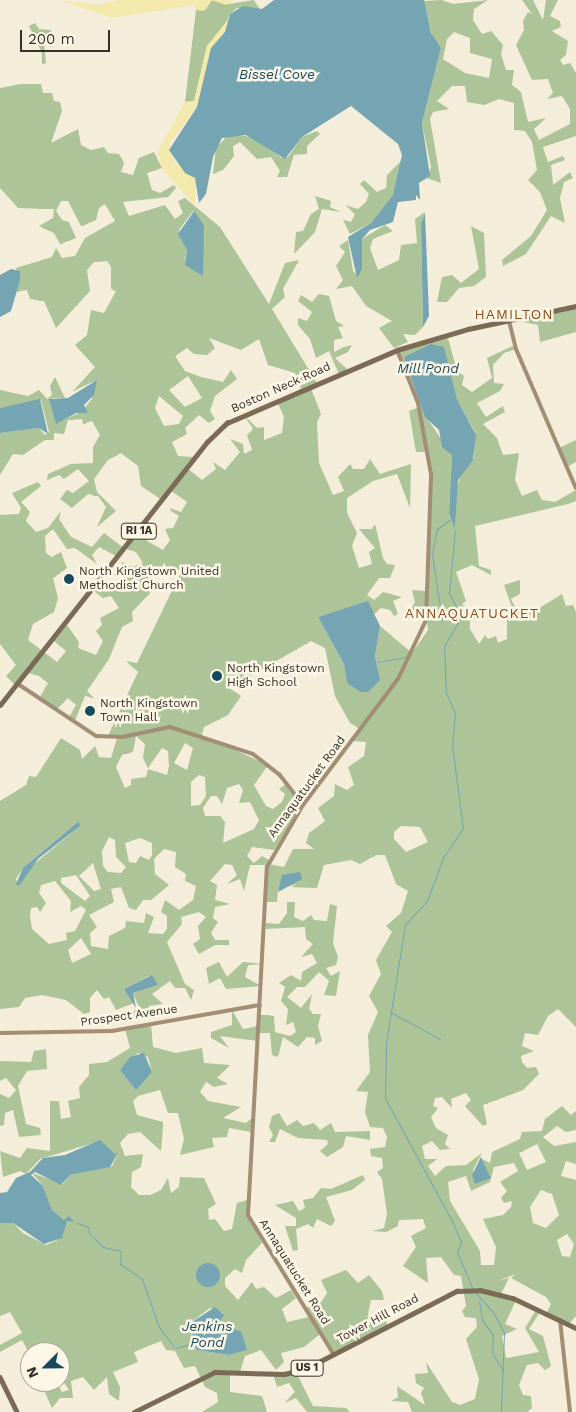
<!DOCTYPE html>
<html>
<head>
<meta charset="utf-8">
<style>
  body { margin:0 }
  #map { position:relative; width:576px; height:1412px; overflow:hidden; background:#f4edd9; font-family:"Work Sans",sans-serif }
  div>[style] { position:absolute }
  [style*='--x'] { left:calc(var(--x)*1px); top:calc(var(--y)*1px); width:calc(var(--w)*1px); rotate:calc(var(--a)*1deg) }
  .green>* { inset:0; background:#acc498 }
  .sand>* { inset:0; background:#f3e9ac }
  .water>* { inset:0; background:#75a4b3 }
  .round { border-radius:50% }
  .stream>* { height:1px; margin:-0.5px; padding:0 0.5px; transform-origin:0.5px; border-radius:0.5px; background:#75a4b3 }
  .secondary>* { height:4px; margin:-2px; padding:0 2px; transform-origin:2px; border-radius:2px; background:#a18e75 }
  .primary>* { height:4.5px; margin:-2.25px; padding:0 2.25px; transform-origin:2.25px; border-radius:2.25px; background:#7b6a56 }
  .dots>* { width:14px; height:14px; translate:-50% -50%; box-sizing:border-box; border:2px solid #fbf6e6; border-radius:50% }
  span { translate:-50% -50%; white-space:nowrap; text-align:center; line-height:1.15; -webkit-text-stroke:5px #fbf6e6; paint-order:stroke }
  .shield-label span { padding:1px 4px; background:#fbf6e6; border:1px solid; border-radius:4px; -webkit-text-stroke-width:0 }
  .shield-label { font-size:11px; color:#372f26; font-weight:700 }
  .street-label { font-size:12px; color:#372f26 }
  .poi-label { font-size:12px; color:#372f26 }
  .left { translate:0 -50%; text-align:left }
  .water-label { font-size:14px; color:#184a5d; font-style:italic }
  .neighbourhood-label { font-size:14px; color:#8e4c18; letter-spacing:1px }
  .north { position:absolute; left:20px; top:1342px; width:50px; height:50px; box-sizing:border-box; background:#fbf6e6; border:1px solid #ada699; border-radius:50%; rotate:247deg; font-size:14px; font-weight:700; line-height:20px; text-align:center; color:#372f26 }
  .north::after { content:''; display:block; margin:auto; width:18px; height:22px; background:#184a5d; clip-path:polygon(50% 0,100% 100%,50% 72%,0 100%) }
  .scale { position:absolute; left:20px; top:30px; width:90px; height:22px; box-sizing:border-box; border:2px solid #372f26; border-top:0; padding-left:6px; font-size:15px; line-height:18px; white-space:nowrap; color:#372f26; -webkit-text-stroke:4px #fbf6e6; paint-order:stroke }
</style>
</head>
<body>
<div id="map">
  <div class="green">
    <i style="clip-path:polygon(212px 0,229px 4px,254px 0,260px 10px,237px 8px,230px 14px,221px 34px,207px 46px,194px 101px,185px 102px,196px 10px,205px 10px)"></i>
    <i style="clip-path:polygon(evenodd,442px 0,453px 4px,488px 0,474px 9px,473px 20px,482px 34px,491px 31px,503px 45px,501px 54px,506px 70px,514px 70px,512px 85px,521px 92px,528px 122px,546px 118px,534px 129px,539px 140px,570px 124px,570px 109px,562px 96px,547px 99px,553px 93px,548px 79px,532px 80px,516px 45px,524px 30px,523px 21px,528px 12px,532px 14px,522px 0,533px 0,543px 20px,546px 0,558px 0,550px 16px,560px 21px,561px 27px,552px 31px,568px 41px,566px 55px,560px 60px,563px 65px,570px 63px,576px 73px,576px 136px,543px 147px,548px 162px,563px 156px,565px 160px,551px 165px,553px 185px,570px 172px,573px 178px,564px 182px,560px 198px,565px 223px,551px 216px,526px 254px,503px 266px,502px 260px,531px 236px,547px 210px,540px 192px,528px 180px,537px 170px,532px 142px,525px 131px,514px 130px,514px 103px,499px 99px,484px 105px,467px 102px,465px 86px,452px 86px,437px 101px,449px 109px,433px 112px,430px 119px,441px 183px,427px 178px,431px 167px,422px 123px,441px 48px,432px 36px,424px 1px,442px 0,454px 32px,470px 38px,470px 53px,492px 59px,489px 78px,465px 73px,443px 59px,447px 39px,454px 32px)"></i>
    <i style="clip-path:polygon(35px 23px,39px 29px,51px 30px,52px 38px,44px 44px,46px 63px,42px 64px,42px 53px,29px 26px)"></i>
    <i style="clip-path:polygon(evenodd,21px 84px,41px 84px,43px 93px,52px 93px,54px 101px,60px 102px,62px 111px,51px 143px,78px 129px,81px 145px,91px 150px,104px 147px,108px 153px,119px 154px,124px 163px,121px 172px,133px 175px,139px 158px,154px 152px,162px 168px,147px 173px,152px 190px,160px 193px,174px 185px,176px 188px,168px 197px,123px 202px,129px 216px,165px 205px,175px 219px,183px 213px,178px 201px,185px 198px,220px 227px,269px 304px,285px 263px,299px 260px,283px 289px,285px 297px,272px 309px,317px 383px,310px 386px,321px 414px,317px 422px,319px 463px,333px 495px,344px 491px,338px 477px,350px 464px,353px 469px,364px 469px,370px 459px,380px 474px,411px 464px,410px 508px,397px 474px,373px 481px,347px 498px,347px 513px,357px 533px,352px 546px,359px 568px,372px 564px,369px 552px,375px 548px,359px 529px,372px 529px,375px 524px,383px 558px,387px 564px,395px 565px,390px 578px,379px 578px,367px 595px,374px 600px,383px 592px,402px 597px,393px 601px,398px 614px,394px 616px,390px 610px,381px 608px,373px 615px,368px 602px,318px 617px,344px 664px,347px 683px,378px 669px,375px 656px,380px 626px,412px 653px,428px 630px,426px 613px,410px 611px,415px 602px,412px 590px,427px 591px,431px 474px,428px 452px,416px 452px,409px 411px,419px 407px,398px 352px,448px 338px,457px 371px,464px 376px,462px 385px,472px 392px,492px 378px,487px 358px,515px 345px,516px 349px,504px 353px,493px 365px,494px 383px,504px 384px,500px 391px,477px 403px,486px 417px,503px 406px,505px 412px,483px 424px,497px 438px,503px 455px,519px 453px,515px 480px,522px 496px,537px 490px,542px 500px,555px 502px,576px 490px,576px 501px,568px 504px,475px 526px,479px 566px,491px 570px,491px 575px,472px 565px,456px 572px,466px 601px,462px 604px,477px 617px,470px 621px,470px 629px,479px 644px,485px 635px,488px 639px,496px 636px,498px 643px,507px 639px,507px 619px,515px 616px,504px 585px,520px 580px,520px 594px,511px 599px,515px 607px,541px 607px,562px 594px,566px 606px,573px 605px,576px 612px,576px 1027px,558px 1009px,548px 1016px,538px 1035px,525px 1033px,522px 1046px,534px 1051px,521px 1056px,522px 1062px,527px 1068px,536px 1067px,539px 1074px,523px 1090px,483px 1105px,487px 1124px,483px 1126px,465px 1106px,471px 1100px,466px 1093px,451px 1099px,452px 1108px,442px 1097px,435px 1098px,433px 1106px,438px 1108px,431px 1117px,436px 1128px,448px 1135px,445px 1144px,450px 1149px,440px 1150px,432px 1141px,422px 1146px,425px 1159px,437px 1159px,428px 1166px,435px 1176px,446px 1166px,466px 1165px,482px 1153px,473px 1170px,475px 1184px,490px 1176px,482px 1159px,490px 1163px,492px 1152px,520px 1139px,522px 1132px,542px 1131px,545px 1119px,562px 1106px,571px 1115px,576px 1111px,576px 1130px,566px 1132px,557px 1126px,543px 1137px,554px 1146px,576px 1142px,576px 1164px,566px 1161px,561px 1176px,576px 1180px,576px 1316px,569px 1324px,546px 1314px,551px 1304px,546px 1297px,511px 1278px,516px 1274px,498px 1281px,509px 1278px,501px 1294px,516px 1300px,505px 1324px,517px 1329px,502px 1336px,506px 1358px,539px 1352px,525px 1328px,536px 1310px,540px 1312px,529px 1329px,543px 1336px,551px 1366px,545px 1370px,538px 1363px,527px 1365px,519px 1385px,523px 1395px,531px 1396px,532px 1408px,527px 1412px,412px 1412px,408px 1402px,391px 1401px,398px 1397px,397px 1386px,425px 1405px,421px 1393px,424px 1388px,416px 1383px,415px 1374px,428px 1373px,426px 1362px,452px 1402px,460px 1405px,475px 1399px,479px 1379px,466px 1339px,477px 1327px,476px 1318px,465px 1317px,462px 1311px,466px 1306px,461px 1276px,454px 1275px,441px 1257px,426px 1258px,428px 1283px,403px 1266px,416px 1247px,411px 1236px,426px 1228px,423px 1219px,399px 1220px,398px 1226px,386px 1232px,372px 1231px,384px 1228px,387px 1214px,382px 1179px,377px 1172px,383px 1168px,382px 1158px,371px 1156px,370px 1149px,385px 1147px,387px 1137px,383px 1128px,370px 1127px,365px 1112px,368px 1092px,356px 1091px,370px 1072px,368px 1035px,378px 1012px,369px 996px,381px 974px,376px 960px,392px 932px,386px 926px,401px 913px,408px 891px,396px 884px,385px 855px,376px 855px,360px 864px,351px 860px,324px 865px,317px 888px,291px 887px,297px 884px,278px 889px,277px 902px,266px 902px,267px 865px,250px 865px,244px 891px,240px 879px,227px 884px,237px 875px,232px 865px,225px 864px,210px 881px,217px 885px,215px 900px,230px 904px,215px 907px,213px 918px,218px 922px,211px 933px,215px 940px,229px 940px,229px 945px,215px 945px,199px 954px,193px 944px,200px 939px,198px 926px,206px 917px,199px 912px,181px 917px,182px 924px,167px 942px,185px 984px,194px 990px,191px 1000px,185px 988px,175px 988px,170px 981px,152px 994px,163px 1004px,149px 1006px,146px 1017px,134px 1018px,131px 1012px,139px 1008px,133px 993px,158px 985px,149px 976px,124px 989px,134px 1003px,116px 1010px,109px 997px,104px 999px,97px 990px,90px 998px,90px 1012px,84px 1014px,66px 1000px,42px 995px,25px 998px,19px 1007px,0 1009px,0 801px,26px 785px,29px 776px,36px 777px,61px 738px,80px 750px,82px 759px,95px 746px,99px 757px,111px 758px,117px 738px,107px 738px,138px 672px,126px 661px,137px 663px,182px 570px,157px 568px,148px 577px,152px 591px,132px 612px,133px 621px,122px 627px,109px 659px,87px 691px,94px 698px,85px 696px,74px 723px,68px 719px,76px 705px,68px 698px,57px 709px,40px 697px,48px 683px,39px 676px,28px 673px,16px 686px,6px 676px,16px 665px,0 644px,0 515px,19px 514px,21px 508px,12px 493px,38px 482px,41px 486px,21px 502px,30px 512px,26px 521px,36px 532px,48px 528px,61px 511px,59px 519px,71px 537px,92px 547px,104px 533px,124px 548px,118px 557px,99px 547px,92px 555px,97px 564px,75px 548px,67px 549px,53px 529px,45px 536px,46px 553px,52px 557px,61px 552px,67px 568px,53px 578px,58px 598px,54px 612px,33px 624px,28px 640px,57px 662px,66px 651px,54px 641px,67px 625px,79px 642px,78px 648px,96px 655px,103px 641px,96px 631px,102px 625px,100px 618px,119px 608px,111px 596px,103px 598px,93px 590px,103px 578px,119px 592px,126px 571px,121px 562px,133px 567px,143px 563px,136px 552px,126px 549px,143px 527px,149px 532px,147px 541px,163px 550px,170px 540px,165px 529px,173px 528px,179px 516px,171px 511px,170px 508px,181px 512px,187px 502px,170px 490px,162px 500px,141px 486px,138px 466px,121px 453px,108px 460px,94px 479px,97px 492px,116px 511px,97px 527px,106px 507px,98px 496px,88px 494px,72px 508px,60px 499px,67px 490px,73px 493px,89px 481px,78px 469px,64px 479px,59px 475px,47px 480px,48px 474px,71px 464px,93px 463px,93px 447px,100px 435px,92px 421px,83px 424px,82px 419px,68px 420px,64px 434px,54px 433px,54px 440px,45px 440px,23px 455px,13px 454px,0 475px,0 433px,39px 428px,45px 435px,49px 432px,41px 400px,0 408px,0 390px,28px 396px,39px 390px,47px 399px,52px 395px,50px 386px,55px 377px,65px 398px,52px 398px,56px 423px,81px 412px,92px 399px,95px 381px,73px 391px,95px 367px,75px 345px,87px 335px,91px 310px,104px 313px,116px 291px,111px 289px,111px 267px,107px 261px,94px 262px,87px 270px,90px 291px,56px 328px,44px 301px,30px 299px,27px 290px,15px 292px,20px 280px,16px 268px,52px 257px,56px 248px,62px 258px,75px 256px,85px 238px,115px 221px,105px 204px,99px 208px,96px 220px,81px 226px,68px 201px,61px 201px,56px 211px,62px 220px,69px 222px,76px 238px,60px 244px,54px 233px,39px 226px,53px 218px,54px 209px,18px 208px,0 188px,0 88px,21px 84px,193px 211px,204px 225px,201px 275px,185px 261px,187px 250px,179px 230px,193px 211px,21px 84px,209px 338px,241px 350px,259px 339px,268px 365px,295px 373px,301px 389px,277px 401px,284px 417px,282px 433px,264px 440px,264px 427px,257px 428px,244px 415px,253px 429px,247px 435px,252px 450px,244px 454px,243px 444px,230px 439px,240px 452px,225px 470px,213px 462px,216px 469px,202px 480px,187px 468px,194px 457px,178px 456px,172px 442px,187px 434px,185px 428px,199px 415px,209px 423px,215px 419px,210px 411px,215px 396px,237px 379px,231px 370px,223px 382px,201px 377px,185px 371px,175px 356px,187px 348px,194px 354px,207px 355px,215px 348px,209px 338px,21px 84px,427px 347px,446px 358px,457px 399px,475px 432px,474px 458px,462px 471px,457px 487px,455px 530px,449px 513px,452px 455px,429px 421px,404px 357px,427px 347px,21px 84px,188px 376px,202px 398px,185px 407px,169px 390px,188px 376px,21px 84px,159px 396px,183px 416px,179px 424px,164px 426px,155px 408px,159px 396px,21px 84px,311px 641px,325px 648px,335px 696px,350px 723px,360px 729px,353px 741px,366px 742px,364px 756px,348px 767px,354px 785px,347px 790px,335px 784px,334px 796px,318px 808px,325px 821px,309px 833px,306px 843px,314px 849px,293px 849px,284px 867px,268px 864px,269px 860px,262px 856px,254px 863px,247px 856px,252px 847px,274px 850px,303px 805px,286px 784px,279px 789px,285px 794px,282px 802px,273px 809px,266px 806px,254px 785px,268px 765px,202px 735px,204px 727px,228px 715px,241px 696px,225px 685px,234px 678px,245px 679px,311px 641px,21px 84px,136px 736px,145px 744px,143px 758px,148px 768px,162px 748px,168px 751px,169px 766px,167px 775px,148px 769px,146px 777px,131px 779px,131px 785px,125px 788px,116px 767px,122px 755px,133px 752px,136px 736px,21px 84px,185px 743px,193px 748px,187px 770px,174px 763px,185px 743px,21px 84px,199px 775px,205px 777px,206px 796px,200px 805px,191px 806px,191px 782px,199px 775px,21px 84px,239px 784px,243px 790px,239px 803px,250px 802px,259px 820px,254px 829px,223px 843px,225px 822px,220px 816px,205px 816px,203px 808px,211px 796px,217px 796px,222px 804px,227px 788px,239px 784px,21px 84px,79px 821px,80px 826px,28px 869px,19px 886px,16px 879px,23px 868px,79px 821px,21px 84px,401px 826px,420px 827px,428px 842px,406px 852px,394px 839px,394px 832px,401px 826px,21px 84px,109px 837px,115px 840px,116px 857px,126px 867px,121px 873px,108px 872px,103px 866px,102px 851px,109px 837px,21px 84px,140px 838px,152px 843px,152px 855px,149px 860px,140px 856px,136px 863px,129px 862px,125px 843px,140px 838px,21px 84px,164px 849px,176px 852px,175px 867px,186px 874px,185px 881px,196px 886px,193px 900px,179px 910px,165px 900px,161px 912px,167px 916px,167px 929px,163px 934px,148px 933px,154px 917px,146px 913px,144px 923px,126px 921px,125px 928px,109px 936px,108px 949px,91px 946px,90px 933px,97px 927px,89px 915px,114px 902px,111px 889px,121px 887px,129px 908px,136px 910px,143px 900px,151px 900px,169px 885px,155px 874px,154px 859px,164px 849px,21px 84px,93px 863px,101px 889px,94px 891px,79px 876px,93px 863px,21px 84px,76px 875px,90px 896px,85px 901px,61px 883px,61px 878px,76px 875px,21px 84px,55px 881px,71px 901px,70px 912px,81px 906px,86px 910px,75px 931px,66px 933px,67px 940px,49px 944px,32px 929px,30px 915px,31px 908px,37px 907px,40px 912px,46px 903px,39px 893px,41px 885px,55px 881px,21px 84px,81px 938px,91px 954px,72px 963px,68px 950px,81px 938px,21px 84px,537px 1144px,546px 1162px,527px 1170px,519px 1153px,537px 1144px,21px 84px,514px 1163px,518px 1171px,500px 1182px,507px 1191px,501px 1198px,504px 1203px,512px 1201px,511px 1207px,503px 1215px,483px 1219px,496px 1247px,494px 1265px,481px 1265px,480px 1251px,450px 1201px,448px 1182px,466px 1176px,471px 1191px,490px 1182px,494px 1167px,514px 1163px,21px 84px,541px 1190px,552px 1194px,559px 1215px,546px 1228px,533px 1223px,530px 1207px,541px 1190px,21px 84px,567px 1234px,574px 1244px,570px 1257px,562px 1256px,557px 1240px,567px 1234px)"></i>
    <i style="clip-path:polygon(317px 131px,320px 134px,307px 146px,307px 154px,294px 155px,287px 177px,277px 177px,280px 171px,271px 157px,257px 159px,240px 142px,233px 146px,234px 156px,223px 170px,213px 174px,216px 148px,229px 134px,252px 137px,282px 158px,288px 157px,302px 137px)"></i>
    <i style="clip-path:polygon(401px 161px,395px 192px,386px 205px,371px 223px,350px 234px,343px 220px,351px 222px,355px 214px,345px 205px,358px 209px,366px 202px,369px 194px,360px 184px,364px 180px,377px 192px,386px 188px,387px 175px)"></i>
    <i style="clip-path:polygon(315px 196px,331px 201px,330px 207px,341px 212px,322px 209px,315px 232px,294px 254px,296px 232px,303px 231px,311px 214px,319px 209px)"></i>
    <i style="clip-path:polygon(425px 212px,421px 223px,423px 327px,415px 335px,403px 334px,408px 342px,394px 348px,379px 328px,392px 321px,366px 306px,352px 286px,336px 289px,343px 280px,336px 266px,345px 252px,339px 246px,348px 240px,353px 271px,358px 276px,362px 239px,385px 225px,393px 231px,373px 239px,370px 248px,378px 270px,399px 260px,401px 245px,417px 243px,415px 219px)"></i>
    <i style="clip-path:polygon(471px 226px,484px 233px,486px 277px,474px 286px,459px 288px,447px 302px,437px 302px,442px 277px,452px 275px,461px 283px,479px 269px)"></i>
    <i style="clip-path:polygon(319px 294px,329px 296px,336px 321px,344px 326px,338px 327px,343px 338px,334px 340px,334px 352px,344px 347px,352px 345px,348px 352px,335px 358px,348px 370px,339px 374px,329px 351px,316px 358px,310px 339px,298px 325px,298px 318px,307px 321px,312px 312px,298px 301px,301px 295px,312px 302px)"></i>
    <i style="clip-path:polygon(576px 299px,576px 332px,540px 342px,538px 325px,513px 320px,576px 306px)"></i>
    <i style="clip-path:polygon(576px 440px,576px 462px,567px 467px,559px 448px)"></i>
    <i style="clip-path:polygon(287px 902px,295px 902px,294px 917px,303px 921px,311px 915px,314px 920px,327px 921px,330px 904px,337px 906px,333px 943px,338px 957px,336px 965px,326px 968px,331px 976px,340px 971px,336px 996px,324px 995px,329px 981px,319px 972px,305px 987px,297px 987px,287px 997px,301px 1008px,312px 994px,309px 1009px,313px 1014px,321px 1014px,318px 1026px,322px 1041px,315px 1045px,315px 1038px,307px 1037px,298px 1047px,283px 1037px,278px 1057px,272px 1055px,270px 1033px,258px 1033px,257px 1041px,220px 1036px,229px 1048px,211px 1038px,211px 1032px,232px 1025px,232px 1010px,243px 1029px,258px 1026px,260px 1015px,267px 1015px,274px 1016px,275px 1032px,290px 1036px,296px 1032px,293px 1022px,286px 1025px,288px 1009px,281px 1001px,285px 987px,279px 983px,291px 975px,301px 981px,302px 972px,317px 963px,312px 954px,301px 957px,313px 944px,306px 939px,305px 927px,266px 929px,266px 923px,279px 924px,287px 913px)"></i>
    <i style="clip-path:polygon(219px 962px,227px 977px,243px 962px,263px 964px,248px 965px,245px 977px,261px 986px,226px 989px,220px 978px,209px 984px,206px 968px)"></i>
    <i style="clip-path:polygon(evenodd,151px 1024px,153px 1047px,176px 1053px,202px 1048px,204px 1063px,230px 1065px,217px 1078px,228px 1084px,214px 1087px,206px 1082px,200px 1092px,208px 1101px,241px 1107px,223px 1118px,246px 1123px,253px 1117px,251px 1132px,229px 1128px,227px 1137px,212px 1138px,214px 1147px,180px 1155px,184px 1139px,178px 1113px,168px 1113px,160px 1090px,138px 1096px,133px 1101px,137px 1115px,163px 1122px,163px 1127px,161px 1151px,140px 1132px,128px 1134px,120px 1143px,125px 1156px,143px 1154px,141px 1167px,132px 1172px,131px 1187px,139px 1195px,150px 1195px,161px 1190px,168px 1178px,171px 1193px,179px 1187px,180px 1177px,204px 1178px,216px 1204px,208px 1209px,209px 1220px,215px 1219px,224px 1231px,232px 1229px,237px 1203px,247px 1200px,248px 1215px,262px 1243px,246px 1260px,242px 1273px,235px 1269px,225px 1278px,225px 1286px,238px 1300px,252px 1282px,256px 1289px,264px 1287px,276px 1298px,291px 1290px,296px 1298px,282px 1309px,287px 1322px,309px 1317px,305px 1309px,314px 1303px,320px 1304px,327px 1293px,321px 1280px,346px 1270px,358px 1283px,369px 1275px,382px 1291px,384px 1300px,371px 1300px,368px 1314px,372px 1319px,368px 1321px,377px 1323px,385px 1318px,388px 1326px,334px 1355px,320px 1334px,304px 1347px,281px 1353px,284px 1362px,276px 1370px,261px 1350px,245px 1356px,240px 1372px,230px 1372px,230px 1392px,262px 1396px,267px 1412px,202px 1412px,218px 1402px,217px 1393px,205px 1387px,195px 1366px,184px 1368px,175px 1351px,166px 1350px,161px 1341px,134px 1352px,138px 1362px,113px 1372px,120px 1387px,119px 1401px,109px 1394px,107px 1377px,94px 1390px,83px 1377px,71px 1381px,73px 1398px,60px 1398px,52px 1408px,42px 1386px,35px 1382px,56px 1382px,62px 1392px,69px 1390px,60px 1377px,60px 1352px,30px 1355px,22px 1340px,0 1352px,0 1345px,22px 1333px,10px 1312px,0 1316px,0 1223px,13px 1223px,23px 1233px,46px 1245px,58px 1240px,67px 1221px,75px 1222px,64px 1220px,52px 1210px,43px 1186px,32px 1173px,63px 1184px,70px 1175px,112px 1166px,119px 1151px,115px 1154px,97px 1142px,40px 1159px,26px 1174px,20px 1171px,3px 1177px,0 1151px,20px 1158px,27px 1148px,50px 1151px,50px 1101px,59px 1101px,61px 1119px,71px 1117px,68px 1101px,80px 1098px,79px 1087px,89px 1075px,89px 1064px,107px 1062px,130px 1048px,125px 1029px,151px 1024px,138px 1053px,148px 1057px,152px 1072px,134px 1087px,120px 1070px,138px 1053px,151px 1024px,210px 1308px,223px 1313px,219px 1324px,241px 1331px,246px 1350px,229px 1355px,197px 1350px,189px 1324px,210px 1308px)"></i>
    <i style="clip-path:polygon(46px 1049px,47px 1069px,27px 1071px,18px 1086px,26px 1124px,40px 1128px,41px 1135px,19px 1137px,13px 1110px,5px 1113px,4px 1125px,0 1126px,0 1094px,9px 1098px,16px 1090px,6px 1078px,0 1081px,0 1061px,31px 1062px,34px 1051px)"></i>
    <i style="clip-path:polygon(279px 1113px,287px 1126px,297px 1120px,303px 1126px,314px 1123px,320px 1130px,331px 1123px,335px 1132px,370px 1131px,370px 1140px,346px 1136px,343px 1147px,327px 1157px,320px 1151px,328px 1144px,327px 1140px,298px 1138px,280px 1129px,275px 1142px,269px 1142px,273px 1135px,269px 1127px,272px 1116px)"></i>
    <i style="clip-path:polygon(363px 1175px,365px 1180px,352px 1190px,326px 1197px,335px 1221px,331px 1226px,317px 1219px,313px 1228px,308px 1224px,296px 1229px,298px 1250px,293px 1251px,285px 1226px,296px 1226px,296px 1218px,275px 1205px,293px 1201px,299px 1211px,305px 1208px,303px 1200px,313px 1198px,321px 1188px,331px 1189px)"></i>
    <i style="clip-path:polygon(296px 1372px,313px 1406px,346px 1408px,350px 1412px,307px 1412px,296px 1398px,284px 1403px,295px 1392px,289px 1383px,277px 1387px,273px 1374px)"></i>
  </div>
  <div class="sand">
    <i style="clip-path:polygon(60px 0,97px 5px,118px 0,234px 0,226px 5px,212px 0,203px 11px,196px 10px,194px 5px,112px 18px)"></i>
    <i style="clip-path:polygon(230px 17px,225px 32px,212px 48px,197px 107px,169px 144px,174px 161px,195px 178px,195px 206px,162px 168px,158px 151px,185px 102px,194px 101px,207px 46px)"></i>
  </div>
  <div class="water">
    <i style="clip-path:polygon(274px 0,424px 0,431px 33px,441px 48px,422px 123px,430px 176px,419px 183px,420px 200px,416px 195px,416px 200px,398px 202px,393px 222px,370px 230px,362px 239px,362px 269px,357px 278px,348px 237px,371px 223px,393px 195px,402px 155px,398px 144px,351px 106px,302px 137px,285px 159px,246px 135px,222px 138px,213px 157px,206px 194px,199px 203px,195px 178px,185px 173px,169px 150px,197px 107px,211px 48px,225px 32px,230px 14px,243px 6px,262px 9px)"></i>
    <i style="clip-path:polygon(194px 211px,204px 225px,203px 276px,185px 265px,187px 250px,178px 234px)"></i>
    <i style="clip-path:polygon(425px 213px,429px 316px,423px 327px,421px 223px)"></i>
    <i style="clip-path:polygon(11px 269px,20px 271px,20px 280px,11px 311px,0 317px,0 275px)"></i>
    <i style="clip-path:polygon(431px 344px,444px 347px,457px 399px,476px 435px,473px 460px,458px 480px,455px 530px,449px 513px,452px 455px,442px 447px,439px 430px,425px 417px,404px 357px)"></i>
    <i style="clip-path:polygon(97px 380px,94px 395px,84px 405px,88px 413px,76px 413px,56px 424px,49px 399px,68px 398px)"></i>
    <i style="clip-path:polygon(40px 399px,48px 434px,39px 428px,0 433px,0 408px)"></i>
    <i style="clip-path:polygon(368px 601px,380px 626px,375px 656px,380px 680px,368px 692px,361px 692px,347px 683px,344px 664px,318px 617px)"></i>
    <i style="clip-path:polygon(79px 821px,80px 826px,38px 859px,19px 886px,16px 884px,23px 868px)"></i>
    <i style="clip-path:polygon(300px 872px,302px 879px,278px 892px,282px 875px)"></i>
    <i style="clip-path:polygon(152px 975px,158px 985px,133px 993px,136px 1008px,124px 989px)"></i>
    <i style="clip-path:polygon(144px 1053px,152px 1072px,136px 1090px,120px 1070px,130px 1057px)"></i>
    <i style="clip-path:polygon(100px 1140px,115px 1154px,119px 1151px,110px 1167px,70px 1175px,61px 1185px,35px 1172px,31px 1175px,43px 1186px,52px 1210px,64px 1220px,69px 1216px,74px 1222px,67px 1221px,62px 1238px,44px 1244px,13px 1223px,0 1223px,0 1193px,7px 1192px,16px 1178px,30px 1172px,43px 1158px,65px 1155px)"></i>
    <i style="clip-path:polygon(481px 1157px,491px 1178px,475px 1184px,472px 1175px)"></i>
    <i class="round" style="left:196px;top:1263px;width:24px;height:24px"></i>
    <i style="clip-path:polygon(215px 1307px,224px 1315px,218px 1324px,241px 1331px,247px 1350px,229px 1355px,197px 1350px,189px 1324px)"></i>
  </div>
  <div class="stream">
    <i style="--x:455;--y:530;--w:63;--a:95.4"></i>
    <i style="--x:449;--y:593;--w:27;--a:63"></i>
    <i style="--x:461;--y:617;--w:34;--a:120"></i>
    <i style="--x:444;--y:646;--w:47;--a:87.6"></i>
    <i style="--x:446;--y:693;--w:22;--a:66"></i>
    <i style="--x:455;--y:713;--w:32;--a:95"></i>
    <i style="--x:452;--y:745;--w:84;--a:82.5"></i>
    <i style="--x:463;--y:828;--w:36;--a:124"></i>
    <i style="--x:443;--y:858;--w:46;--a:110.4"></i>
    <i style="--x:427;--y:901;--w:33;--a:133"></i>
    <i style="--x:405;--y:925;--w:119;--a:99.2"></i>
    <i style="--x:386;--y:1042;--w:56;--a:91"></i>
    <i style="--x:385;--y:1098;--w:140;--a:61.4"></i>
    <i style="--x:452;--y:1221;--w:23;--a:67"></i>
    <i style="--x:461;--y:1242;--w:11;--a:112"></i>
    <i style="--x:457;--y:1252;--w:39;--a:67"></i>
    <i style="--x:442;--y:621;--w:68;--a:-98.5"></i>
    <i style="--x:432;--y:554;--w:25;--a:-79"></i>
    <i style="--x:437;--y:529;--w:17;--a:-36"></i>
    <i style="--x:377;--y:662;--w:29;--a:-10"></i>
    <i style="--x:390;--y:1012;--w:57;--a:28.4"></i>
    <i style="--x:77;--y:1223;--w:12;--a:20"></i>
    <i style="--x:88;--y:1227;--w:8;--a:76"></i>
    <i style="--x:92;--y:1236;--w:16;--a:45"></i>
    <i style="--x:103;--y:1247;--w:18;--a:13"></i>
    <i style="--x:121;--y:1251;--w:13;--a:94"></i>
    <i style="--x:120;--y:1264;--w:27;--a:34"></i>
    <i style="--x:142;--y:1279;--w:51;--a:70.5"></i>
    <i style="--x:159;--y:1327;--w:25;--a:53"></i>
    <i style="--x:474;--y:1291;--w:28;--a:48"></i>
    <i style="--x:493;--y:1312;--w:24;--a:62"></i>
    <i style="--x:504;--y:1333;--w:79;--a:92.2"></i>
    <i style="--x:479;--y:1301;--w:19;--a:81"></i>
    <i style="--x:482;--y:1320;--w:19;--a:54"></i>
    <i style="--x:493;--y:1335;--w:18;--a:93"></i>
    <i style="--x:492;--y:1353;--w:20;--a:57"></i>
    <i style="--x:176;--y:1348;--w:18;--a:-16"></i>
  </div>
  <div class="secondary">
    <i style="--x:509;--y:321;--w:29;--a:76"></i>
    <i style="--x:516;--y:349;--w:151;--a:66.7"></i>
    <i style="--x:18;--y:684;--w:94;--a:33.7"></i>
    <i style="--x:96;--y:736;--w:26;--a:2"></i>
    <i style="--x:122;--y:737;--w:49;--a:-11.8"></i>
    <i style="--x:170;--y:727;--w:87;--a:18"></i>
    <i style="--x:253;--y:754;--w:33;--a:38"></i>
    <i style="--x:279;--y:774;--w:39;--a:52"></i>
    <i style="--x:0;--y:1033;--w:112;--a:-1"></i>
    <i style="--x:112;--y:1031;--w:150;--a:-10"></i>
    <i style="--x:560;--y:1320;--w:93;--a:83.8"></i>
    <i style="--x:334;--y:1355;--w:164;--a:-121.6"></i>
    <i style="--x:248;--y:1215;--w:349;--a:-86.9"></i>
    <i style="--x:267;--y:867;--w:72;--a:-59.9"></i>
    <i style="--x:303;--y:805;--w:158;--a:-53"></i>
    <i style="--x:398;--y:679;--w:65;--a:-64.6"></i>
    <i style="--x:426;--y:620;--w:146;--a:-88"></i>
    <i style="--x:431;--y:474;--w:72;--a:-100.4"></i>
    <i style="--x:418;--y:403;--w:57;--a:-111.6"></i>
  </div>
  <div class="primary">
    <i style="--x:0;--y:705;--w:335;--a:-51.8"></i>
    <i style="--x:207;--y:442;--w:28;--a:-44"></i>
    <i style="--x:227;--y:423;--w:185;--a:-23.2"></i>
    <i style="--x:397;--y:350;--w:74;--a:-16.5"></i>
    <i style="--x:468;--y:329;--w:110;--a:-12"></i>
    <i style="--x:0;--y:1377;--w:39;--a:64"></i>
    <i style="--x:134;--y:1412;--w:90;--a:-26.3"></i>
    <i style="--x:215;--y:1372;--w:69;--a:1.7"></i>
    <i style="--x:284;--y:1374;--w:22;--a:-13"></i>
    <i style="--x:305;--y:1369;--w:171;--a:-27.2"></i>
    <i style="--x:457;--y:1291;--w:23;--a:-2"></i>
    <i style="--x:480;--y:1290;--w:34;--a:14"></i>
    <i style="--x:513;--y:1298;--w:70;--a:25.5"></i>
  </div>
  <div class="dots">
    <i style="left:69px;top:579px;background:#184a5d"></i>
    <i style="left:217px;top:676px;background:#184a5d"></i>
    <i style="left:90px;top:711px;background:#184a5d"></i>
  </div>
  <div class="shield-label">
    <span style="left:139px;top:531px">RI 1A</span>
    <span style="left:307px;top:1368px">US 1</span>
  </div>
  <div class="street-label">
    <span style="left:281px;top:388px;rotate:-24deg">Boston Neck Road</span>
    <span style="left:307px;top:787px;rotate:-54deg">Annaquatucket Road</span>
    <span style="left:129px;top:1016px;rotate:-8deg">Prospect Avenue</span>
    <span style="left:294px;top:1272px;rotate:58deg">Annaquatucket Road</span>
    <span style="left:378px;top:1319px;rotate:-28deg">Tower Hill Road</span>
  </div>
  <div class="poi-label">
    <span class="left" style="left:79px;top:579px">North Kingstown United<br>Methodist Church</span>
    <span class="left" style="left:227px;top:676px">North Kingstown<br>High School</span>
    <span class="left" style="left:100px;top:711px">North Kingstown<br>Town Hall</span>
  </div>
  <div class="water-label">
    <span style="left:277px;top:74px">Bissel Cove</span>
    <span style="left:428px;top:368px">Mill Pond</span>
    <span style="left:207px;top:1334px">Jenkins<br>Pond</span>
  </div>
  <div class="neighbourhood-label">
    <span style="left:514px;top:314px">HAMILTON</span>
    <span style="left:472px;top:613px">ANNAQUATUCKET</span>
  </div>
  <div class="north">N</div>
  <div class="scale">200 m</div>
</div>
</body>
</html>
